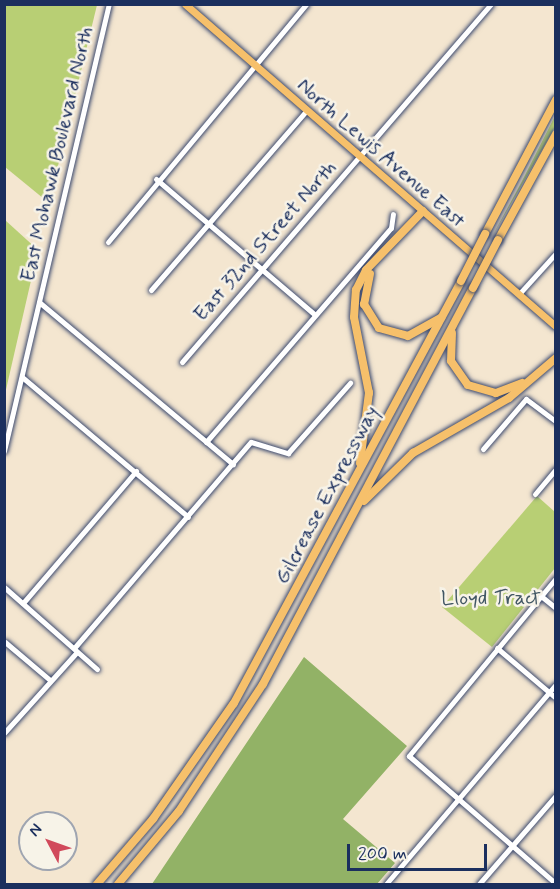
<!DOCTYPE html>
<html>
<head>
<meta charset="utf-8">
<style>
  body { margin:0 }
  #map { position:relative; width:560px; height:889px; overflow:hidden; background:#f4e6d0; font-family:Mynerve,sans-serif }
  div>[style] { position:absolute }
  [style*='--x'] { left:calc(var(--x)*1px); top:calc(var(--y)*1px); width:calc(var(--w)*1px); rotate:calc(var(--a)*1deg) }
  .green>* { inset:0; background:#b8cf74 }
  .forest>* { inset:0; background:#92b266 }
  .roads { filter:drop-shadow(0 0 2px #3c4a6f) drop-shadow(0 0 2px #3c4a6f) }
  .minor>* { height:5px; margin:-2.5px; padding:0 2.5px; transform-origin:2.5px; border-radius:2.5px; background:#fff }
  .major>* { height:7px; margin:-3.5px; padding:0 3.5px; transform-origin:3.5px; border-radius:3.5px; background:#f6c06b }
  .highway>* { height:8px; margin:-4px; padding:0 4px; transform-origin:4px; border-radius:4px; background:#f6c06b }
  .bridges { filter:drop-shadow(0 0 2px #3c4a6f) drop-shadow(0 0 2px #3c4a6f) }
  .highway-bridge>* { height:8px; margin:-4px; padding:0 4px; transform-origin:4px; border-radius:4px; background:#f6c06b }
  span { translate:-50% -50%; white-space:nowrap; text-align:center; line-height:1.15; -webkit-text-stroke:5px #f7f3e8; paint-order:stroke }
  .street-label { font-size:21px; color:#1b2f5e }
  .park-label { font-size:21px; color:#425764 }
  .frame { position:absolute; inset:0; border:6px solid #1b2f5e; pointer-events:none }
  .north { position:absolute; left:18px; top:811px; width:60px; height:60px; box-sizing:border-box; background:#f7f3e8; border:2px solid #9fa5b1; border-radius:50%; rotate:311deg; font-size:16px; font-weight:700; line-height:24px; text-align:center; color:#1b2f5e }
  .north::after { content:''; display:block; margin:auto; width:21px; height:27px; background:#d1495b; clip-path:polygon(50% 0,100% 100%,50% 72%,0 100%) }
  .scale { position:absolute; left:347px; top:844px; width:140px; height:27px; box-sizing:border-box; border:3px solid #1b2f5e; border-top:0; padding-left:8px; font-size:18px; line-height:21px; white-space:nowrap; color:#1b2f5e; -webkit-text-stroke:4px #f7f3e8; paint-order:stroke }
</style>
</head>
<body>
<div id="map">
  <div class="green">
    <i style="clip-path:polygon(4px 5px,97px 5px,49px 203px,5px 167px)"></i>
    <i style="clip-path:polygon(555px 116px,555px 127px,492px 237px,521px 183px)"></i>
    <i style="clip-path:polygon(5px 220px,38px 250px,5px 394px)"></i>
    <i style="clip-path:polygon(537px 496px,555px 512px,555px 568px,492px 647px,442px 607px)"></i>
  </div>
  <div class="forest">
    <i style="clip-path:polygon(304px 657px,407px 746px,343px 819px,395px 863px,377px 884px,152px 884px)"></i>
  </div>
  <div class="roads">
    <div class="minor">
      <i style="--x:156;--y:179;--w:209;--a:40.5"></i>
      <i style="--x:108;--y:242;--w:310;--a:-50.2"></i>
      <i style="--x:151;--y:290;--w:238;--a:-49.1"></i>
      <i style="--x:519;--y:294;--w:55;--a:-47.9"></i>
      <i style="--x:39;--y:302;--w:253;--a:39.9"></i>
      <i style="--x:182;--y:362;--w:473;--a:-49.2"></i>
      <i style="--x:22;--y:377;--w:217;--a:40.1"></i>
      <i style="--x:206;--y:442;--w:283;--a:-49.2"></i>
      <i style="--x:391;--y:228;--w:14;--a:-82"></i>
      <i style="--x:483;--y:449;--w:66;--a:-49.3"></i>
      <i style="--x:526;--y:399;--w:38;--a:37"></i>
      <i style="--x:4;--y:451;--w:459;--a:-76.8"></i>
      <i style="--x:535;--y:494;--w:33;--a:-50"></i>
      <i style="--x:556;--y:578;--w:231;--a:129.6"></i>
      <i style="--x:409;--y:756;--w:195;--a:41"></i>
      <i style="--x:4;--y:587;--w:124;--a:41.4"></i>
      <i style="--x:541;--y:596;--w:19;--a:39"></i>
      <i style="--x:23;--y:603;--w:174;--a:-49.4"></i>
      <i style="--x:5;--y:642;--w:59;--a:40.2"></i>
      <i style="--x:75;--y:647;--w:270;--a:-49.4"></i>
      <i style="--x:251;--y:442;--w:39;--a:17"></i>
      <i style="--x:288;--y:453;--w:94;--a:-48.5"></i>
      <i style="--x:497;--y:648;--w:77;--a:40.3"></i>
      <i style="--x:4;--y:733;--w:109;--a:-48"></i>
      <i style="--x:386;--y:884;--w:262;--a:-49.6"></i>
      <i style="--x:479;--y:884;--w:118;--a:-49.1"></i>
    </div>
    <div class="major">
      <i style="--x:185;--y:4;--w:491;--a:41"></i>
    </div>
    <div class="highway">
      <i style="--x:485;--y:234;--w:152;--a:-62.1"></i>
      <i style="--x:498;--y:240;--w:121;--a:-61.3"></i>
      <i style="--x:370;--y:274;--w:31;--a:101"></i>
      <i style="--x:364;--y:304;--w:28;--a:58"></i>
      <i style="--x:379;--y:328;--w:30;--a:15"></i>
      <i style="--x:408;--y:336;--w:38;--a:-29"></i>
      <i style="--x:452;--y:333;--w:28;--a:92"></i>
      <i style="--x:451;--y:361;--w:29;--a:55"></i>
      <i style="--x:468;--y:385;--w:29;--a:16"></i>
      <i style="--x:496;--y:393;--w:28;--a:-21"></i>
      <i style="--x:360;--y:463;--w:71;--a:-82.7"></i>
      <i style="--x:369;--y:393;--w:77;--a:-101.2"></i>
      <i style="--x:354;--y:317;--w:27;--a:-86"></i>
      <i style="--x:356;--y:290;--w:22;--a:-63"></i>
      <i style="--x:366;--y:270;--w:82;--a:-46"></i>
      <i style="--x:364;--y:501;--w:69;--a:-44.4"></i>
      <i style="--x:413;--y:453;--w:111;--a:-29.8"></i>
      <i style="--x:509;--y:398;--w:62;--a:-40.4"></i>
      <i style="--x:97;--y:884;--w:86;--a:-49.3"></i>
      <i style="--x:153;--y:819;--w:141;--a:-55.1"></i>
      <i style="--x:234;--y:703;--w:479;--a:-61.7"></i>
      <i style="--x:118;--y:884;--w:95;--a:-50.1"></i>
      <i style="--x:179;--y:811;--w:152;--a:-56.5"></i>
      <i style="--x:263;--y:684;--w:448;--a:-62.1"></i>
    </div>
  </div>
  <div class="bridges">
    <div class="highway-bridge">
      <i style="--x:461;--y:281;--w:53;--a:-62.9"></i>
      <i style="--x:473;--y:288;--w:54;--a:-62.5"></i>
    </div>
  </div>
  <div class="street-label">
    <span style="left:381px;top:153px;rotate:41deg">North Lewis Avenue East</span>
    <span style="left:57px;top:154px;rotate:-77deg">East Mohawk Boulevard North</span>
    <span style="left:265px;top:241px;rotate:-49deg">East 32nd Street North</span>
    <span style="left:327px;top:495px;rotate:-62deg">Gilcrease Expressway</span>
  </div>
  <div class="park-label">
    <span style="left:491px;top:598px">Lloyd Tract</span>
  </div>
  <div class="frame"></div>
  <div class="north">N</div>
  <div class="scale">200 m</div>
</div>
</body>
</html>
